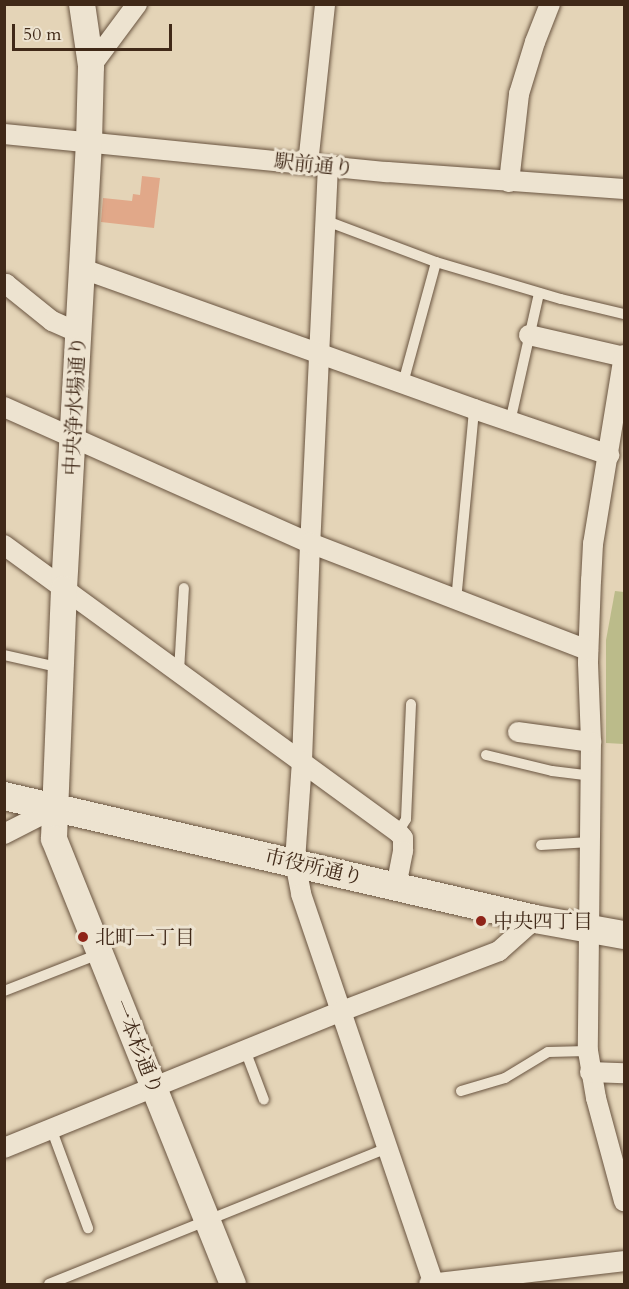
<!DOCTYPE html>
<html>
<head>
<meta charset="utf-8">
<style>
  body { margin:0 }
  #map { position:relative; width:629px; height:1289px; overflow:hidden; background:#e4d4b7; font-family:Cardo,"Noto Serif JP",serif }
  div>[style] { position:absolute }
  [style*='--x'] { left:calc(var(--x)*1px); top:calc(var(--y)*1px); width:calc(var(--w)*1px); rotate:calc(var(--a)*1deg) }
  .green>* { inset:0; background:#bbbb8a }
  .building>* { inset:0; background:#e1a889 }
  .roads { filter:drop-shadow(0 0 2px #695440) drop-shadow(0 0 2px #695440) }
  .service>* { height:10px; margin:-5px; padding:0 5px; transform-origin:5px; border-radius:5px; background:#ede3d0 }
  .minor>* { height:20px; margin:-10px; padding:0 10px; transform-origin:10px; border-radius:10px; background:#ede3d0 }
  .tertiary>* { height:26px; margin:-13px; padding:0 13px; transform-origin:13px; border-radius:13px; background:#ede3d0 }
  .secondary>* { height:28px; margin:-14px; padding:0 14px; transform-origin:14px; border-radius:14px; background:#ede3d0 }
  .dots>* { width:16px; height:16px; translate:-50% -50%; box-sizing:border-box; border:3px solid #ede3d0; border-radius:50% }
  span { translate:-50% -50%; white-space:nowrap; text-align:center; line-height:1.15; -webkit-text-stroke:6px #ede3d0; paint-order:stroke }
  .street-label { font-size:20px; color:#402918 }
  .poi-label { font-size:20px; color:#402918 }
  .left { translate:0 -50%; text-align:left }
  .frame { position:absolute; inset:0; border:6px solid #402918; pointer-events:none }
  .scale { position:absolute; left:12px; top:24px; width:160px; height:27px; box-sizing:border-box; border:3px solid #402918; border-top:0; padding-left:8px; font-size:18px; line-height:21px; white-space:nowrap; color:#402918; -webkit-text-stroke:4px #ede3d0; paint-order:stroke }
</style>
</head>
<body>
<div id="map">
  <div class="green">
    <i style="clip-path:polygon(615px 591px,624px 592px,624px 744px,606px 743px,606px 640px)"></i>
  </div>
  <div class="building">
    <i style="clip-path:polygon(142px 176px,160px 178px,154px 228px,101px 222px,103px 198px,132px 201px,133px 194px,140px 195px)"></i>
  </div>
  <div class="roads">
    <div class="service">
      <i style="--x:324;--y:220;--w:120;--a:20.6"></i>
      <i style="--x:436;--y:262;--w:130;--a:16.5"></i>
      <i style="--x:561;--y:299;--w:65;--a:13.4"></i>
      <i style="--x:403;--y:383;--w:125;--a:-74.7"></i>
      <i style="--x:510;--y:422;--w:132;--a:-77.3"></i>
      <i style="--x:456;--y:601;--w:193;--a:-84.6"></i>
      <i style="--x:4;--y:655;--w:58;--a:12.8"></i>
      <i style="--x:179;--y:671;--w:83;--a:-86.6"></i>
      <i style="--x:486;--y:755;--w:68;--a:13.6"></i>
      <i style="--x:552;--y:771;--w:39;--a:7"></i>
      <i style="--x:398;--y:832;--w:15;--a:-58"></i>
      <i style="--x:406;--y:819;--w:115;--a:-87.5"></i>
      <i style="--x:541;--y:845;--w:49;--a:-3.5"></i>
      <i style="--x:4;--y:991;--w:102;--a:-21.3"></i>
      <i style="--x:245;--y:1050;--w:53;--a:69.2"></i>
      <i style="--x:461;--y:1091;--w:46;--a:-16.5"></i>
      <i style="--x:505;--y:1078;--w:50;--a:-31.2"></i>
      <i style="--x:548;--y:1052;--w:40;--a:-1.4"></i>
      <i style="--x:51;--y:1128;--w:107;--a:69.7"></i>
      <i style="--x:49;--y:1284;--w:365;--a:-21.9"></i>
    </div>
    <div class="minor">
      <i style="--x:91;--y:66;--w:77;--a:-53.4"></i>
      <i style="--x:4;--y:134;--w:385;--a:5.7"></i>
      <i style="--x:387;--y:172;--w:238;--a:4.1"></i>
      <i style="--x:308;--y:164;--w:161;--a:-83.9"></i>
      <i style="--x:328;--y:166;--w:377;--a:92.7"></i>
      <i style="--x:310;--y:543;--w:218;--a:92.1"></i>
      <i style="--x:302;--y:761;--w:101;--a:94"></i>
      <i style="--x:295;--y:862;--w:33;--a:79"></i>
      <i style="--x:301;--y:894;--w:412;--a:71.2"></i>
      <i style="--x:509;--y:182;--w:89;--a:-83.5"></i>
      <i style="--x:519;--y:94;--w:54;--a:-72.9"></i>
      <i style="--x:535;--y:42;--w:41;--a:-68.5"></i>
      <i style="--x:83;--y:269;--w:415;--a:19.7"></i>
      <i style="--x:474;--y:409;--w:143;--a:18.8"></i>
      <i style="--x:4;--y:286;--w:3;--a:-45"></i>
      <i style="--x:6;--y:284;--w:59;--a:38.8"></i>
      <i style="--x:52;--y:321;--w:30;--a:24"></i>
      <i style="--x:529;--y:335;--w:98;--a:13"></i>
      <i style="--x:624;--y:355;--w:192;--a:99.3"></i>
      <i style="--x:593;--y:544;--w:36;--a:93"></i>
      <i style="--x:591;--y:580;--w:83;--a:92.1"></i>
      <i style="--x:588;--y:663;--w:79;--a:87.8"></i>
      <i style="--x:591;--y:742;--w:309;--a:90.6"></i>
      <i style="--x:588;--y:1051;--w:48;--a:80.3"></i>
      <i style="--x:596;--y:1098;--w:107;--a:74.8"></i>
      <i style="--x:4;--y:407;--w:335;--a:24"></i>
      <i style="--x:310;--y:543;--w:298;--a:21.1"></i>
      <i style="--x:4;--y:545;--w:487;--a:36.1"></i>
      <i style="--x:398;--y:832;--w:8;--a:50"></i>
      <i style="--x:403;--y:838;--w:13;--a:90"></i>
      <i style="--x:403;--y:851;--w:36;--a:101"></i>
      <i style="--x:518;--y:732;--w:74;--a:7.8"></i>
      <i style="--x:4;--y:834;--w:57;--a:-27"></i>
      <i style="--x:590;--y:1072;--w:34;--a:2"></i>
      <i style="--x:4;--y:1148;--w:365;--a:-22.1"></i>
      <i style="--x:342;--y:1011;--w:168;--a:-20.9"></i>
      <i style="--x:499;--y:951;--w:48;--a:-41.6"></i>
      <i style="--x:429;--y:1284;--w:196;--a:-6.7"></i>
    </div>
    <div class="tertiary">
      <i style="--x:82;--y:4;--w:63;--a:81.7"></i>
      <i style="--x:91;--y:66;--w:76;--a:91.5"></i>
      <i style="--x:89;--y:142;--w:448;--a:93.2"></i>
      <i style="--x:64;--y:589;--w:250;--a:92.3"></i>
      <i style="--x:54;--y:839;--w:480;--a:68.1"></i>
    </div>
    <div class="secondary">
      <i style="--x:4;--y:796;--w:545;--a:13.04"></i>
      <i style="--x:535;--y:919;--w:90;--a:10.2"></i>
    </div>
  </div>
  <div class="dots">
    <i style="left:481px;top:921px;background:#8f2418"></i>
    <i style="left:83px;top:937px;background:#8f2418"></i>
  </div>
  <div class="street-label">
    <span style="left:314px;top:165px;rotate:6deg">駅前通り</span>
    <span style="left:75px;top:406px;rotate:-87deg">中央浄水場通り</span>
    <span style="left:314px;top:867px;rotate:13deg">市役所通り</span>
    <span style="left:138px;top:1047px;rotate:68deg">一本杉通り</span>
  </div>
  <div class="poi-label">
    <span class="left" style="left:493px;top:921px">中央四丁目</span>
    <span class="left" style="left:95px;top:937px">北町一丁目</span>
  </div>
  <div class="frame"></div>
  <div class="scale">50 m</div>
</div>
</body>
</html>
